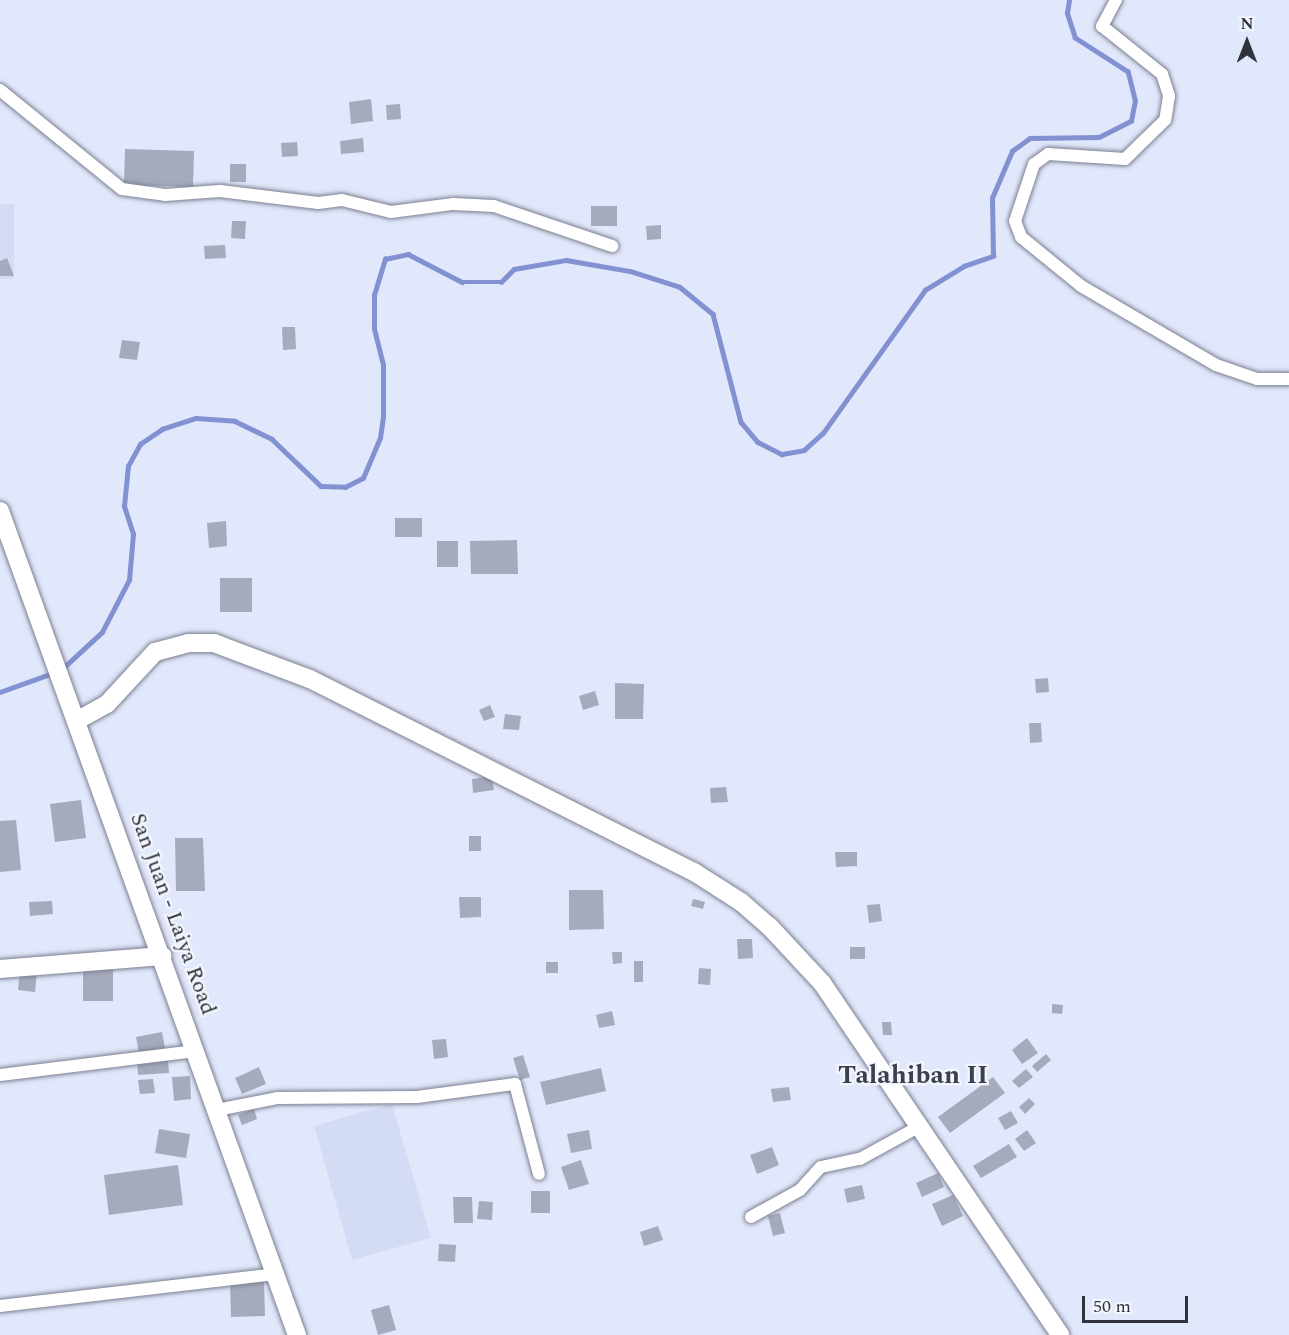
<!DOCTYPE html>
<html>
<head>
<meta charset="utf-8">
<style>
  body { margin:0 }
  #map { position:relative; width:1289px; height:1335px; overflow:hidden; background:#e2e8fb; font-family:Spectral,serif }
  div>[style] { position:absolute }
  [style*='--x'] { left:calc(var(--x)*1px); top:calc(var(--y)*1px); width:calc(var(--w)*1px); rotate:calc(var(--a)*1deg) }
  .built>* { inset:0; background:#d4dcf5 }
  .stream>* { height:4.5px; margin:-2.25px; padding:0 2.25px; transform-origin:2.25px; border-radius:2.25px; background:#8191d1 }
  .building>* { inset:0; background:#a5abbd }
  .roads { filter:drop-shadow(0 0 2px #7a7f90) drop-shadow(0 0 2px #7a7f90) }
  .street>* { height:12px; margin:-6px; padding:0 6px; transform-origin:6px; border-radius:6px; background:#fff }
  .secondary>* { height:18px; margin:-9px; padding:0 9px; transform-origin:9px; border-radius:9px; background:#fff }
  span { translate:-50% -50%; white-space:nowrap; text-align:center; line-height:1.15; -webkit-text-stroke:4.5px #f3f6fe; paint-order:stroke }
  .street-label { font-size:22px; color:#31333b }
  .quarter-label { font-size:26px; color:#3b404f; font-weight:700 }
  .north { position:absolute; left:1217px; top:12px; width:60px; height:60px; -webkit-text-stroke:4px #f3f6fe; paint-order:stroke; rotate:0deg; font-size:16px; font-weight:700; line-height:24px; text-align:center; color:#31333b }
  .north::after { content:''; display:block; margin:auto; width:21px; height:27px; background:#31333b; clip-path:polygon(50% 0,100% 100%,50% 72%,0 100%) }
  .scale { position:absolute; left:1082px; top:1296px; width:106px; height:27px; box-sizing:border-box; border:3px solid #31333b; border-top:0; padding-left:8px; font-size:18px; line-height:21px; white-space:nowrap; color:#31333b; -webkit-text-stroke:4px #f3f6fe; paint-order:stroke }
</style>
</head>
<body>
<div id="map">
  <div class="built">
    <i style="clip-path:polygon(0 204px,14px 204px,14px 279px,0 279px)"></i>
    <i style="clip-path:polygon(392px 1104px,431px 1238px,352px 1260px,314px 1126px)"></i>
  </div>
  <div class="stream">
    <i style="--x:61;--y:670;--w:56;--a:-42.8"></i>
    <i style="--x:102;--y:632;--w:59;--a:-62.6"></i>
    <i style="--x:129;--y:580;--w:46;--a:-85"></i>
    <i style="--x:133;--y:534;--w:29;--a:-108"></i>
    <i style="--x:124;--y:506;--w:40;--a:-84.3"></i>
    <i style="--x:128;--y:466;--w:25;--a:-61"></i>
    <i style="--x:140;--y:444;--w:27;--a:-34"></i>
    <i style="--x:162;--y:429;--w:36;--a:-18"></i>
    <i style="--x:196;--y:418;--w:39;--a:4"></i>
    <i style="--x:235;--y:421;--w:41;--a:25.9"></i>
    <i style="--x:272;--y:439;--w:68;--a:43.8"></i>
    <i style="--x:321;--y:486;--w:24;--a:2"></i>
    <i style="--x:345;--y:487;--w:20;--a:-27"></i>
    <i style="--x:363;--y:478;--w:43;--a:-67"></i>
    <i style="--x:380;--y:438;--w:22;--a:-82"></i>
    <i style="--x:383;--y:416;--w:51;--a:-90"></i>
    <i style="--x:383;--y:365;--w:38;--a:-104"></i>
    <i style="--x:374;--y:328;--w:33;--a:-90"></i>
    <i style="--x:374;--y:295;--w:38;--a:-73"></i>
    <i style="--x:385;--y:259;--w:24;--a:-12"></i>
    <i style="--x:408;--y:254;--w:61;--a:27.4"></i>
    <i style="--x:462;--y:282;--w:39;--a:0"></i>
    <i style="--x:501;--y:282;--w:18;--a:-45"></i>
    <i style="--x:514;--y:269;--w:53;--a:-9.8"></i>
    <i style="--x:566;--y:260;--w:65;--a:9.8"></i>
    <i style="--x:630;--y:271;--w:52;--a:17.7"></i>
    <i style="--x:680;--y:287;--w:43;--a:39.3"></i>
    <i style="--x:713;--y:314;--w:112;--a:75.5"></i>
    <i style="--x:741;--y:422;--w:26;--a:50"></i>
    <i style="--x:758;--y:442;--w:27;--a:27"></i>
    <i style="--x:782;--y:454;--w:22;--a:-10"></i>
    <i style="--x:804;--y:450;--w:25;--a:-42"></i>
    <i style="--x:823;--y:433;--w:176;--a:-54.5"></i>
    <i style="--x:925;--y:290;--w:46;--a:-31.6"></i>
    <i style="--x:964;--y:266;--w:31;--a:-19"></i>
    <i style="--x:993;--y:256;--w:58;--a:-91"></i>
    <i style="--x:992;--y:198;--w:51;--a:-66.9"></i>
    <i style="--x:1012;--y:151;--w:22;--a:-36"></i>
    <i style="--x:1030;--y:138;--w:69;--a:-0.8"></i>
    <i style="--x:1099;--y:137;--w:36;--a:-27"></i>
    <i style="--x:1131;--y:121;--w:20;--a:-79"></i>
    <i style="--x:1135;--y:101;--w:30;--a:-104"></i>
    <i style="--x:1128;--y:72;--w:63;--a:-147.3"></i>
    <i style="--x:1075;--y:38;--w:26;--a:-108"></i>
    <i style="--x:1067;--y:13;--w:13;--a:-81"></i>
    <i style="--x:0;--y:692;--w:56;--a:-19.7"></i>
  </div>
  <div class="building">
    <i style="clip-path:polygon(371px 99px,373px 121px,351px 124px,349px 102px)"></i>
    <i style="clip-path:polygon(400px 104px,401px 119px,387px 120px,386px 105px)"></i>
    <i style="clip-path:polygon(363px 138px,364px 152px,341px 154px,340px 141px)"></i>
    <i style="clip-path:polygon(297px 142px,298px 156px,282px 157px,281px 143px)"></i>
    <i style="clip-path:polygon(125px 149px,194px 151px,193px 187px,124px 185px)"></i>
    <i style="clip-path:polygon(230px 164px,246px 164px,246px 182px,230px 182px)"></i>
    <i style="clip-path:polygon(591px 206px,617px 206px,617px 226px,591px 226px)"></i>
    <i style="clip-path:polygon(232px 221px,246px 221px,245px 239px,231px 238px)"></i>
    <i style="clip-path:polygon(661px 225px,661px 239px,647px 240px,646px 226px)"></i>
    <i style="clip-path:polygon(225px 245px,226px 258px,205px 259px,204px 246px)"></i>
    <i style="clip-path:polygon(7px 258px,14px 276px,0 276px,0 261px)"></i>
    <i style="clip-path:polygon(282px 327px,295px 327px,296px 349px,283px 350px)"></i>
    <i style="clip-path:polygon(122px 340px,140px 342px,137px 360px,119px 358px)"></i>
    <i style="clip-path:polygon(395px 518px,422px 518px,422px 537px,395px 537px)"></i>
    <i style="clip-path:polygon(226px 521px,227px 546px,209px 548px,207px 523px)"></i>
    <i style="clip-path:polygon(517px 540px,518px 574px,471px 574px,470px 541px)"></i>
    <i style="clip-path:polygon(437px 541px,458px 541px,458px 567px,437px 567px)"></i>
    <i style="clip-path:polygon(220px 578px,252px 578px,252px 612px,220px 612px)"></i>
    <i style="clip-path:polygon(1048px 678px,1049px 692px,1036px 693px,1035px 679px)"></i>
    <i style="clip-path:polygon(615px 683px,644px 684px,643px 719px,615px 719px)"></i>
    <i style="clip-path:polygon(595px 691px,599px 705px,583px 710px,579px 696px)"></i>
    <i style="clip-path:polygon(490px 705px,495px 717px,484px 721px,479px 710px)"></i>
    <i style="clip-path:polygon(505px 714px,521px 716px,519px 730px,503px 729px)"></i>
    <i style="clip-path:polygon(1029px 723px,1041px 723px,1042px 742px,1030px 743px)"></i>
    <i style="clip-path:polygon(492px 776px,494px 790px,473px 793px,472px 779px)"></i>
    <i style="clip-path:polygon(726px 787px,728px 802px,711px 803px,710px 788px)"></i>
    <i style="clip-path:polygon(81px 800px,86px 838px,55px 842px,50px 804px)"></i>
    <i style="clip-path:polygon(16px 820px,21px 870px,0 872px,0 821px)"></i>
    <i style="clip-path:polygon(469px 836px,481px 836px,481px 851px,469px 851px)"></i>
    <i style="clip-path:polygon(175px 838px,203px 838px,205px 891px,176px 891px)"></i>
    <i style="clip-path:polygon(835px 852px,857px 852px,857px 866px,836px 867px)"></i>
    <i style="clip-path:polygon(569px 890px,603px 890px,604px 929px,569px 930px)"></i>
    <i style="clip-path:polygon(459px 897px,481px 897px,481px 917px,460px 918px)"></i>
    <i style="clip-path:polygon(693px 899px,705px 902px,703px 909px,691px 906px)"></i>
    <i style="clip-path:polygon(52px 901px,53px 914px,30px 916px,29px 902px)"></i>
    <i style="clip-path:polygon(880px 904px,882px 921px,869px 923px,867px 905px)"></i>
    <i style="clip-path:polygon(737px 939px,752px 939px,753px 958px,738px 959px)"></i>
    <i style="clip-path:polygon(850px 947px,865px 947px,865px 959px,850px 959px)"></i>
    <i style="clip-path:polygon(612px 952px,622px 952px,622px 963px,613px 964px)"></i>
    <i style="clip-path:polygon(634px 961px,643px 961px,643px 982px,634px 982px)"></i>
    <i style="clip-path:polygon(546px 962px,558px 962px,558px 973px,546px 973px)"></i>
    <i style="clip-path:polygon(699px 968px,711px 969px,710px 985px,698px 984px)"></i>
    <i style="clip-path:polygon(20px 969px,37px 971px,35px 992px,18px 990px)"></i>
    <i style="clip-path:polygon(83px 969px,113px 969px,113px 1001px,83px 1001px)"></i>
    <i style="clip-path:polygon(1052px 1004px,1063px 1005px,1062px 1014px,1052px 1013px)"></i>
    <i style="clip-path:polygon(612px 1011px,615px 1025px,599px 1028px,596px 1015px)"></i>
    <i style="clip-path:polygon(882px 1022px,891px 1022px,892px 1035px,883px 1035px)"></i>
    <i style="clip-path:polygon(162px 1032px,165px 1048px,139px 1053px,136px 1037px)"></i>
    <i style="clip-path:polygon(1027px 1038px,1038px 1053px,1022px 1064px,1012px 1050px)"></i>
    <i style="clip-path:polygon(446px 1039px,448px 1057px,434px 1059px,432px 1040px)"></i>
    <i style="clip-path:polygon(1046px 1054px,1051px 1060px,1037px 1072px,1032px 1066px)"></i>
    <i style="clip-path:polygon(523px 1055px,530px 1077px,520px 1080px,513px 1058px)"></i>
    <i style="clip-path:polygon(168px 1060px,169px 1073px,138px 1075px,137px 1061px)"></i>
    <i style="clip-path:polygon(259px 1067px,266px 1084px,242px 1094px,235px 1078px)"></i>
    <i style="clip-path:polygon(601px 1068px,606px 1091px,546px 1105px,540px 1082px)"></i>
    <i style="clip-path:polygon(1026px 1069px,1033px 1077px,1019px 1088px,1012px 1081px)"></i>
    <i style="clip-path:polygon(190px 1076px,191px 1099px,174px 1101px,172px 1077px)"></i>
    <i style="clip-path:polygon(993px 1077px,1005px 1093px,950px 1133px,938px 1117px)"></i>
    <i style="clip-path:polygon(153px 1079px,155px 1093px,140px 1094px,138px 1080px)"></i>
    <i style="clip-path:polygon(789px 1087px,791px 1100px,773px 1102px,771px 1089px)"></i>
    <i style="clip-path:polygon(1029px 1098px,1035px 1104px,1025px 1114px,1019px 1107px)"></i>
    <i style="clip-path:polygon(254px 1109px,257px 1119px,242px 1125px,238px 1115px)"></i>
    <i style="clip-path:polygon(1011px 1111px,1018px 1123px,1005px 1130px,998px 1118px)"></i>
    <i style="clip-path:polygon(159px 1129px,190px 1134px,186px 1158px,155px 1153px)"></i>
    <i style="clip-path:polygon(589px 1130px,592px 1149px,571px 1153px,567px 1134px)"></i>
    <i style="clip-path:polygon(1027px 1130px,1036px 1143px,1024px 1151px,1015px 1139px)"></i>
    <i style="clip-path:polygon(1009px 1144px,1017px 1157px,981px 1178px,973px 1166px)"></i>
    <i style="clip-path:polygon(772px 1147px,779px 1165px,757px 1174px,750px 1155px)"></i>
    <i style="clip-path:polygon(581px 1160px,589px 1184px,569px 1190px,561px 1167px)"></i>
    <i style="clip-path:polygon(178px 1165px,183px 1205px,109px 1215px,104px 1175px)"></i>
    <i style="clip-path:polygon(938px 1173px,944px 1187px,922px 1197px,916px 1183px)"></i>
    <i style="clip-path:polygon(862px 1185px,865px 1199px,847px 1203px,844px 1189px)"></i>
    <i style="clip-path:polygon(531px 1191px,550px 1191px,550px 1213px,531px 1213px)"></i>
    <i style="clip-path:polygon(953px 1195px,963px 1216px,942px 1226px,932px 1204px)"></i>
    <i style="clip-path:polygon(453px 1197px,472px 1197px,473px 1223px,454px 1223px)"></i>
    <i style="clip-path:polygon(479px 1201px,493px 1202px,492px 1220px,477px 1219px)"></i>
    <i style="clip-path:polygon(780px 1213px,785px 1233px,773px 1236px,768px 1216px)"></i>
    <i style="clip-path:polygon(658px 1226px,663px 1240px,644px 1246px,640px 1232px)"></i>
    <i style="clip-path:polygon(439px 1244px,456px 1245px,455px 1262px,438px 1261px)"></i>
    <i style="clip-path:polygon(264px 1282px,265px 1316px,231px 1317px,230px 1283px)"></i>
    <i style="clip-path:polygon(389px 1305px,396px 1330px,378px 1335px,371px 1310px)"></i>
  </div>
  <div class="roads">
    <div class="street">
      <i style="--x:1116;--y:0;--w:30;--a:118"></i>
      <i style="--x:1102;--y:26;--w:77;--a:38.7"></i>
      <i style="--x:1162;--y:74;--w:23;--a:72"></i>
      <i style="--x:1169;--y:96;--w:24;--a:99"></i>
      <i style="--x:1165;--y:120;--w:56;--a:135.7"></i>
      <i style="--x:1125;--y:159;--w:77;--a:-176.3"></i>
      <i style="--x:1048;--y:154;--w:17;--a:144"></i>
      <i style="--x:1034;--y:164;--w:60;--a:108.4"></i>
      <i style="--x:1015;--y:221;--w:17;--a:69"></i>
      <i style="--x:1021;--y:237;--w:77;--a:39.2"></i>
      <i style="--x:1081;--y:286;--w:156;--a:30.3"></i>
      <i style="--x:1216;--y:365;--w:43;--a:18.9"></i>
      <i style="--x:1257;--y:379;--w:32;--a:0"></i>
      <i style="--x:0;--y:90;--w:157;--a:39.1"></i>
      <i style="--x:122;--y:189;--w:43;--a:7.9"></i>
      <i style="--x:165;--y:195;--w:55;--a:-4.2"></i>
      <i style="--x:220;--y:191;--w:99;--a:7"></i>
      <i style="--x:318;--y:203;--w:24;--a:-7"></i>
      <i style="--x:342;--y:200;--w:50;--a:13.8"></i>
      <i style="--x:391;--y:212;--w:63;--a:-7.4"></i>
      <i style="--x:453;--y:204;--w:41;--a:2.8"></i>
      <i style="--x:494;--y:206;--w:125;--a:18.7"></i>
      <i style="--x:0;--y:1075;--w:197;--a:-7"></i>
      <i style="--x:217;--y:1110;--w:61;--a:-11.3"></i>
      <i style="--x:277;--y:1098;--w:140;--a:-0.4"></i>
      <i style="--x:417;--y:1097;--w:99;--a:-7.6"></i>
      <i style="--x:515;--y:1084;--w:93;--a:75.1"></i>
      <i style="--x:751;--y:1217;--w:56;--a:-28.9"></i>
      <i style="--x:800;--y:1190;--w:31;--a:-48"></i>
      <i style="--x:821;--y:1167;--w:40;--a:-12"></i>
      <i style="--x:860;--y:1159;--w:68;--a:-28.8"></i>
      <i style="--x:0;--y:1306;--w:277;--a:-6.6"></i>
    </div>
    <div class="secondary">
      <i style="--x:0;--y:511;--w:876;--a:70.18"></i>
      <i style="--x:78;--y:720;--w:33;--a:-29"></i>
      <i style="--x:107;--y:704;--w:71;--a:-47.3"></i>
      <i style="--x:155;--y:652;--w:34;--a:-15"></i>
      <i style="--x:188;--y:643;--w:26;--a:0"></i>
      <i style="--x:214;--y:643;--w:103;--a:20.6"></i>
      <i style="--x:310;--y:679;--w:430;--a:26.7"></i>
      <i style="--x:694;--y:872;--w:56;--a:32.6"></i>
      <i style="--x:741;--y:902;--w:37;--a:41"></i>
      <i style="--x:769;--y:926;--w:78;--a:47.1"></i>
      <i style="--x:822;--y:983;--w:425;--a:55.9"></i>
      <i style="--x:0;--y:969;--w:163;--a:-4.6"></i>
    </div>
  </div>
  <div class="street-label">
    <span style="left:173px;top:914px;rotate:70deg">San Juan - Laiya Road</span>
  </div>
  <div class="quarter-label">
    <span style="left:913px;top:1076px">Talahiban II</span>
  </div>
  <div class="north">N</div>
  <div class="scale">50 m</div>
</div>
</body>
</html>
